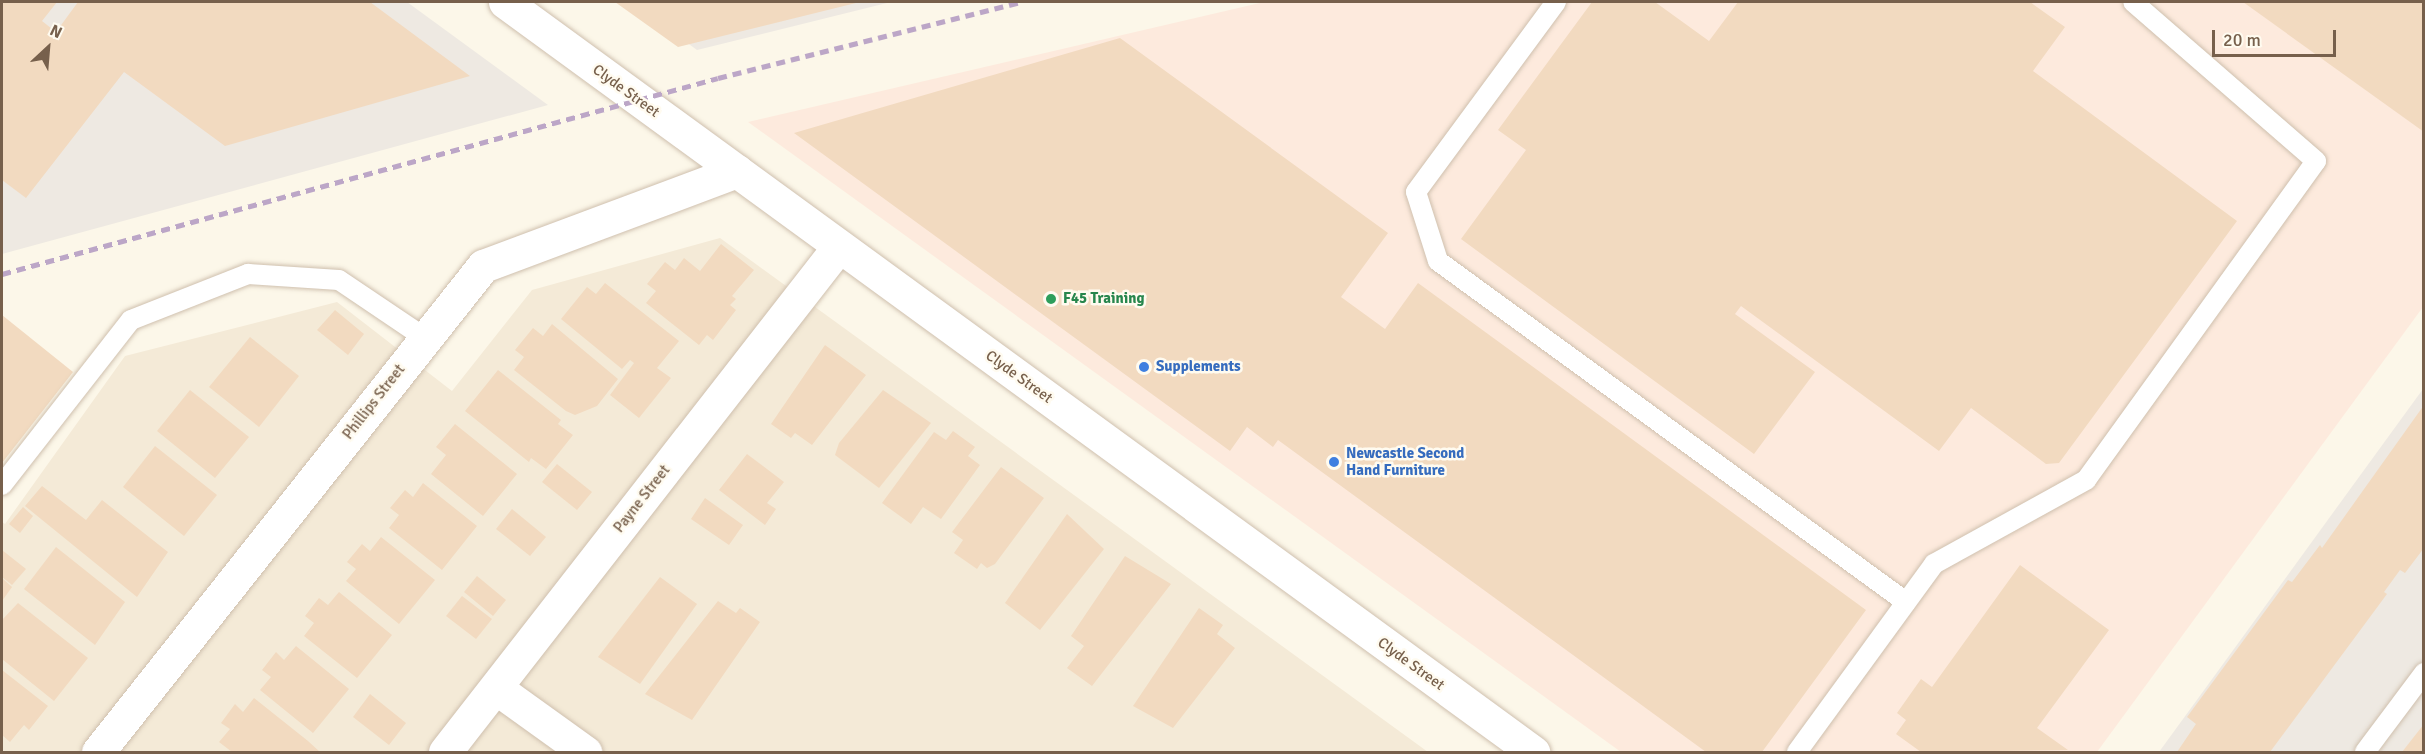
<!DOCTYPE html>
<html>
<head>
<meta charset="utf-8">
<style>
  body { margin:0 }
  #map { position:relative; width:2425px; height:754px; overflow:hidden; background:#fcf7e9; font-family:Signika,sans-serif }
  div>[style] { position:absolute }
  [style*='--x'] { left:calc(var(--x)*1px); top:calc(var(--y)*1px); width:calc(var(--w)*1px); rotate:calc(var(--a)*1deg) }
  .residential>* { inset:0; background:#f4ead7 }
  .commercial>* { inset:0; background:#fdeadd }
  .industrial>* { inset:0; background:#eee9e2 }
  .building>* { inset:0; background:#f2dac0 }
  .roads { filter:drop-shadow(0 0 2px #cfc0ae) drop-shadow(0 0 2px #cfc0ae) }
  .service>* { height:20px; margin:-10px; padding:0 10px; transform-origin:10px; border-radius:10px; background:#fff }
  .minor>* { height:33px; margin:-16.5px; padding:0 16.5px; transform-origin:16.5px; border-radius:16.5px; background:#fff }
  .tertiary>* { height:33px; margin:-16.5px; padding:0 16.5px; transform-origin:16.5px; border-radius:16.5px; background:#fff }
  .rail>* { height:4.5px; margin-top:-2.25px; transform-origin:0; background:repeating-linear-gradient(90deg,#bca6c7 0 9px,transparent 0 15px) }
  .dots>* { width:16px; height:16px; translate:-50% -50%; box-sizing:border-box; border:3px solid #fffbf0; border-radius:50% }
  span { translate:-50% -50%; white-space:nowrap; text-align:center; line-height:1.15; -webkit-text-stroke:5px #fffbf0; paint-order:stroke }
  .street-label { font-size:15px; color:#77604c }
  .leisure-label { font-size:15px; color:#27864d; font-weight:700 }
  .left { translate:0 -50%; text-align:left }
  .shop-label { font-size:15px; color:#366cbe; font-weight:700 }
  .frame { position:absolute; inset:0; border:3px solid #77604c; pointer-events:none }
  .north { position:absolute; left:18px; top:18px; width:60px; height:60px; -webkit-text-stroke:4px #fffbf0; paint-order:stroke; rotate:26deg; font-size:16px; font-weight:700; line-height:24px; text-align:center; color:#77604c }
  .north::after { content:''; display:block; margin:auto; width:21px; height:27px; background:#77604c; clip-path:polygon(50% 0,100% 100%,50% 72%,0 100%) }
  .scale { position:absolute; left:2212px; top:30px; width:124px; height:27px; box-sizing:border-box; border:3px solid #77604c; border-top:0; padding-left:8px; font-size:18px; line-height:21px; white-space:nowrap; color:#77604c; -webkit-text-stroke:4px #fffbf0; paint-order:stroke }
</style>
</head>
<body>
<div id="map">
  <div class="residential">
    <i style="clip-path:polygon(720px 238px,1428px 752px,2px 752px,2px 522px,5px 524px,125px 356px,337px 302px,452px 391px,532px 290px)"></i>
  </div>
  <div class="commercial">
    <i style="clip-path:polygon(1264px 2px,2423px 2px,2423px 307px,2097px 752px,1621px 752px,748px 122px)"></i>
  </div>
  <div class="industrial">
    <i style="clip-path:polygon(2px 2px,407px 2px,548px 105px,2px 254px)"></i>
    <i style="clip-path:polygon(632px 2px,891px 2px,697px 50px)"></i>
    <i style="clip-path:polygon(2423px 389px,2423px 752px,2159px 752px)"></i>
  </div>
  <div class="building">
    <i style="clip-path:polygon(2px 2px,57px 2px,42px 21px,56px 32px,78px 2px,370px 2px,470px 76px,225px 146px,124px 72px,26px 198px,2px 180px)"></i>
    <i style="clip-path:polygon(615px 2px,860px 2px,678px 47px)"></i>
    <i style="clip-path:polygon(1592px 2px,1655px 2px,1709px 41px,1738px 2px,2030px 2px,2065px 27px,2033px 71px,2237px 221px,2059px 463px,2046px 464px,1971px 408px,1939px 451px,1741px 306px,1735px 314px,1815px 372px,1754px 454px,1461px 239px,1526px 150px,1498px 130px)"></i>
    <i style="clip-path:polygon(2243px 2px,2424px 2px,2424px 132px)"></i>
    <i style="clip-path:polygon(1120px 38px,1388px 233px,1341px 297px,1385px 329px,1418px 283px,1866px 610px,1762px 752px,1706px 752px,1278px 440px,1273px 447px,1247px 427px,1230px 451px,794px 133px)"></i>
    <i style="clip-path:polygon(721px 244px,754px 270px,732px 296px,736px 299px,730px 305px,736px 310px,713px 340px,707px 335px,699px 345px,646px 303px,656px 291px,647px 284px,665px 262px,675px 270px,684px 258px,700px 271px)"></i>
    <i style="clip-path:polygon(605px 283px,679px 341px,657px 368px,671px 378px,639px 418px,610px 395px,634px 363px,630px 360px,622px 369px,561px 319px,587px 287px,596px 294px)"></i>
    <i style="clip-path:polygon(335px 310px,364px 334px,348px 355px,317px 330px)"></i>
    <i style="clip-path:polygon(2px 315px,73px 372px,2px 463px)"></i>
    <i style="clip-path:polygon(552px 324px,618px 379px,597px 406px,575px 415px,566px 411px,514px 370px,524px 357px,515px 350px,533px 328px,543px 336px)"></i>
    <i style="clip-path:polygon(250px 337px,299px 376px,259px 427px,209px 387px)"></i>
    <i style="clip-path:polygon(825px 345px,866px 375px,812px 445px,795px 433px,791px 438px,771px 424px)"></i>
    <i style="clip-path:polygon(498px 370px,561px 420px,558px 424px,573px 435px,546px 469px,531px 458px,529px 462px,465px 411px)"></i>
    <i style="clip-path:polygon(190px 390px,249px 437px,215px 478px,157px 431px)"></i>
    <i style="clip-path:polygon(883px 390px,931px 423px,879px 488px,835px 455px,839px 443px)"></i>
    <i style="clip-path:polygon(2424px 405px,2424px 548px,2405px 573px,2400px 570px,2384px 592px,2387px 594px,2270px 752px,2177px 752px,2196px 724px,2187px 717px,2288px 580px,2292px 582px,2320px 545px,2322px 548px)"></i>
    <i style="clip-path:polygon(455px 424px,517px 474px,483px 516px,431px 474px,446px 455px,436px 447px)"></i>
    <i style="clip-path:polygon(953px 431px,975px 447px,968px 456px,980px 465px,941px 519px,923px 507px,911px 524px,882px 503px,934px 432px,946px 440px)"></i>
    <i style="clip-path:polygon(155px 446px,217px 495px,184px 536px,123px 487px)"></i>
    <i style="clip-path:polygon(747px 454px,784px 482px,767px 503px,776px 509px,765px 525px,719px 490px)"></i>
    <i style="clip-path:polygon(557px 464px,592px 492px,577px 510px,542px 482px)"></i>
    <i style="clip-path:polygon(1001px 467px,1044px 498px,995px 564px,987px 568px,981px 563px,977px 569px,954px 553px,963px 540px,952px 532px)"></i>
    <i style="clip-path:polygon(423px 483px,477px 526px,442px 570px,389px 528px,399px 515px,390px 508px,405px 490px,413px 497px)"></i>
    <i style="clip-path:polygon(42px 486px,86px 520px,102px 500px,168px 552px,137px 597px,25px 506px)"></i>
    <i style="clip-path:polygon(705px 498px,743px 525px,729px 545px,691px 519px)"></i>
    <i style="clip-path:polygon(23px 507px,33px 516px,20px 533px,9px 524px)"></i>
    <i style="clip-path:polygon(512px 509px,546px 537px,530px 556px,496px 529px)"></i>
    <i style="clip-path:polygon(1067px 514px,1104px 549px,1040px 630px,1005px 603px)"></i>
    <i style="clip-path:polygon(381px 537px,435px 580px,399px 624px,346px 581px,356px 569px,347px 562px,362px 544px,370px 551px)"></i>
    <i style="clip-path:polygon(56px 547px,125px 602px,95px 645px,24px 589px)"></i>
    <i style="clip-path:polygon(2px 550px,26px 569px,12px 585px,2px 577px)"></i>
    <i style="clip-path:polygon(1125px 556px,1171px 584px,1092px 686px,1067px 668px,1084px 646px,1071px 636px)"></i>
    <i style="clip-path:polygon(2020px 565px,2109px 630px,2037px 728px,2068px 750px,1921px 752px,1896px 734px,1906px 720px,1897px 713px,1921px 679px,1932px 687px)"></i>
    <i style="clip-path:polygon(477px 576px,506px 600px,493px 616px,464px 592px)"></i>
    <i style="clip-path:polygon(660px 577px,697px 604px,640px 684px,598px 657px)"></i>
    <i style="clip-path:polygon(2px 578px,12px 587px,2px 601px)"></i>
    <i style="clip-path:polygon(339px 592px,392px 635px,357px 678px,304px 636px,314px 623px,305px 616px,319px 598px,328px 605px)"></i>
    <i style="clip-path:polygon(462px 596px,492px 619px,476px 639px,446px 616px)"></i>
    <i style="clip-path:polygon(718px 601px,736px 613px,740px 608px,760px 622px,692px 720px,645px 694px)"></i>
    <i style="clip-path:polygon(18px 603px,88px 658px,54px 701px,2px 659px,2px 620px)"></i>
    <i style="clip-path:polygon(1199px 608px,1223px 625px,1217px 634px,1235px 648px,1173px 728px,1133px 706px)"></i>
    <i style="clip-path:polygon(296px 646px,349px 689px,313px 733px,260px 690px,271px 677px,262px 670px,276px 652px,284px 660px)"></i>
    <i style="clip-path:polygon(2px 670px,48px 706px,29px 730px,24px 725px,10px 742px,2px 735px)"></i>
    <i style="clip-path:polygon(370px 694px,406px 723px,389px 745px,353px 717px)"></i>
    <i style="clip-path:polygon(254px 698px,308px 741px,320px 752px,232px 752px,219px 742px,230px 729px,221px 723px,235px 704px,243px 712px)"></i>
    <i style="clip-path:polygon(2424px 724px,2424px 752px,2402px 752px)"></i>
  </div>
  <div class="roads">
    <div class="service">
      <i style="--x:1556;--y:2;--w:236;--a:126.4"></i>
      <i style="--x:1416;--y:192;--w:72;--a:72.3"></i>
      <i style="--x:1438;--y:261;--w:579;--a:36.08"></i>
      <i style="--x:2;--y:485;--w:209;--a:-52"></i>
      <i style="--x:131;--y:320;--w:126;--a:-21.5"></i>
      <i style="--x:248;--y:274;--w:91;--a:3.8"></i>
      <i style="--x:339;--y:280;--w:104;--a:34"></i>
      <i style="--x:1797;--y:752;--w:233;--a:-53.9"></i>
      <i style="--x:1934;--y:564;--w:174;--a:-28.9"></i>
      <i style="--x:2086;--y:480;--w:393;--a:-54.2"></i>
      <i style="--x:2316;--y:161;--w:242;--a:-139"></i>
      <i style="--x:2365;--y:752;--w:99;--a:-53.2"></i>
    </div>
    <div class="minor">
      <i style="--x:496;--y:688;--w:110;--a:35.7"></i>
      <i style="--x:98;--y:752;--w:620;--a:-51.61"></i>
      <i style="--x:483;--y:266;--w:271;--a:-20.5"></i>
      <i style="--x:445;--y:752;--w:641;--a:-52.09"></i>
    </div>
    <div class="tertiary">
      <i style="--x:505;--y:2;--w:1273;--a:36.11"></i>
    </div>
  </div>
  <div class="rail">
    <i style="--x:2;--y:274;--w:742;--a:-15.31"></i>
    <i style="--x:718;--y:78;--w:311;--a:-14.1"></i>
  </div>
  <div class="dots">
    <i style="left:1051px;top:299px;background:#2e9e5b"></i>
    <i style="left:1144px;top:367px;background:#3f7fe0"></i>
    <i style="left:1334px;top:462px;background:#3f7fe0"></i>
  </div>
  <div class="street-label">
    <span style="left:626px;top:91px;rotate:36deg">Clyde Street</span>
    <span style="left:1019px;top:377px;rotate:36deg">Clyde Street</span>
    <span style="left:374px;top:402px;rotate:-52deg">Phillips Street</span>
    <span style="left:642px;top:499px;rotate:-52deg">Payne Street</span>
    <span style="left:1411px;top:664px;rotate:36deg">Clyde Street</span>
  </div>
  <div class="leisure-label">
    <span class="left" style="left:1063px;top:299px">F45 Training</span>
  </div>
  <div class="shop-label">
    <span class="left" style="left:1156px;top:367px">Supplements</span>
    <span class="left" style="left:1346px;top:462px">Newcastle Second<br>Hand Furniture</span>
  </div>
  <div class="frame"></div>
  <div class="north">N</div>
  <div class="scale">20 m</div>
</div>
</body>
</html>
